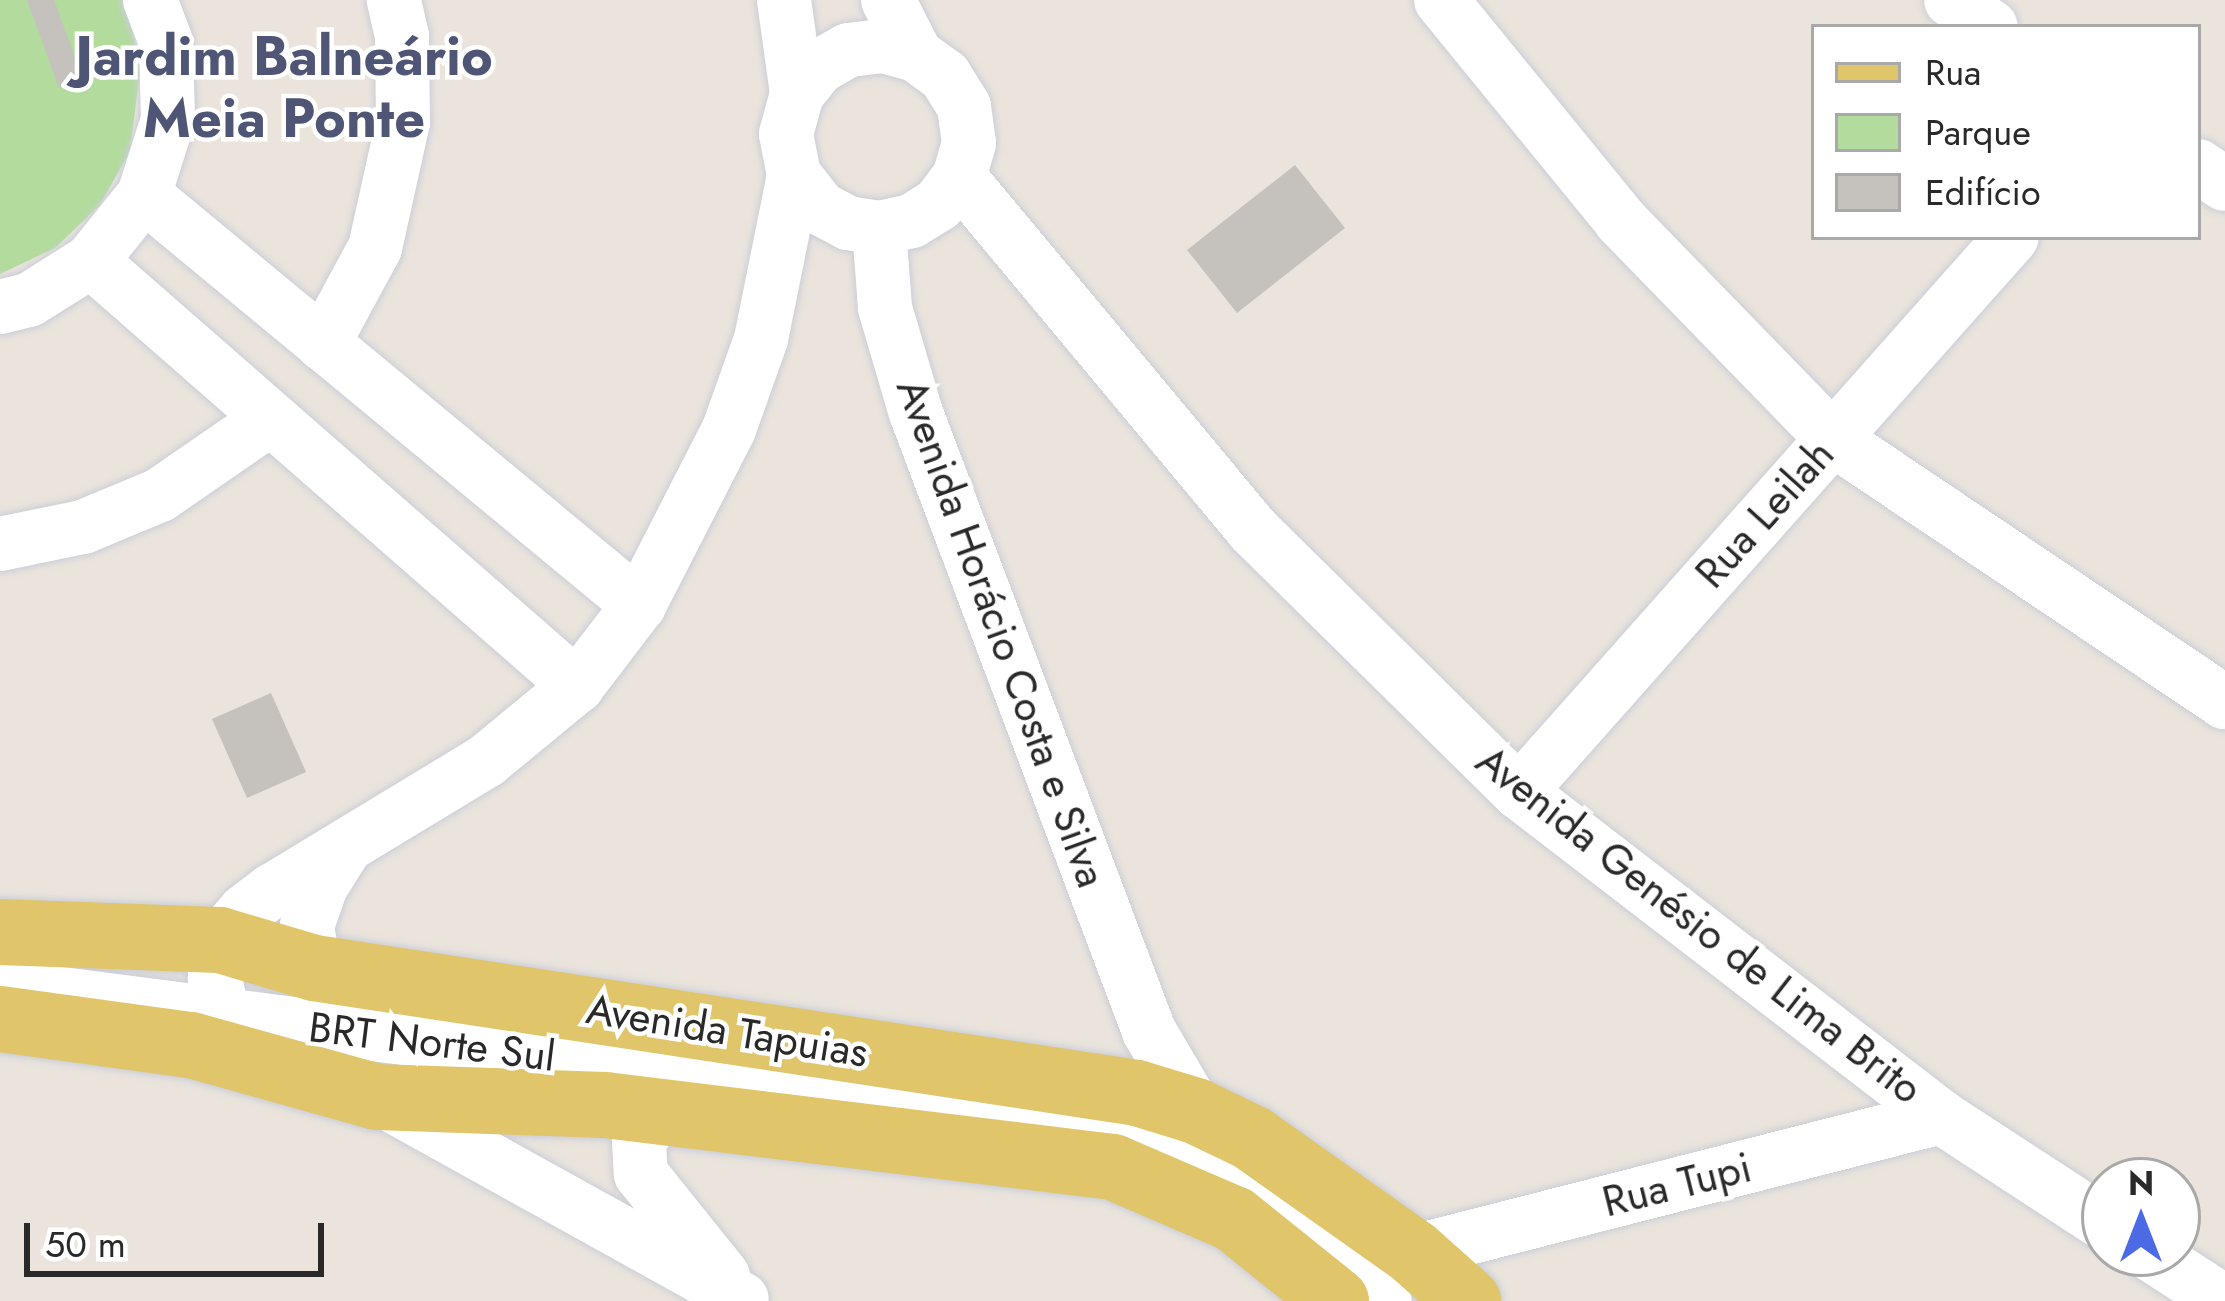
<!DOCTYPE html>
<html>
<head>
<meta charset="utf-8">
<style>
  body { margin:0 }
  #map { position:relative; width:2225px; height:1301px; overflow:hidden; background:#eae4dc; font-family:Jost,sans-serif }
  div>[style] { position:absolute }
  [style*='--x'] { left:calc(var(--x)*1px); top:calc(var(--y)*1px); width:calc(var(--w)*1px); rotate:calc(var(--a)*1deg) }
  .green>* { inset:0; background:#b3db9e }
  .building>* { inset:0; background:#c5c1bc }
  .roads { filter:drop-shadow(0 0 3px #cbced9) drop-shadow(0 0 3px #cbced9) }
  .minor>* { height:54px; margin:-27px; padding:0 27px; transform-origin:27px; border-radius:27px; background:#fff }
  .major>* { height:66px; margin:-33px; padding:0 33px; transform-origin:33px; border-radius:33px; background:#e1c56a }
  span { translate:-50% -50%; white-space:nowrap; text-align:center; line-height:1.15; -webkit-text-stroke:9px #fff; paint-order:stroke }
  .street-label { font-size:42px; color:#292929 }
  .district-label { font-size:54px; color:#4e5575; font-weight:700 }
  .legend { position:absolute; left:1811px; top:24px; width:390px; height:216px; box-sizing:border-box; background:#fff; border:3px solid #a9a9a9; margin:0; padding:15px 21px; list-style:none; font-size:36px; color:#292929 }
  .legend li { display:flex; align-items:center; gap:24px; height:60px }
  .legend b { width:60px; border:3px solid #a9a9a9 }
  .north { position:absolute; left:2081px; top:1157px; width:120px; height:120px; box-sizing:border-box; background:#fff; border:3px solid #a9a9a9; border-radius:50%; rotate:0deg; font-size:33px; font-weight:700; line-height:48px; text-align:center; color:#292929 }
  .north::after { content:''; display:block; margin:auto; width:42px; height:54px; background:#4d6ae6; clip-path:polygon(50% 0,100% 100%,50% 72%,0 100%) }
  .scale { position:absolute; left:24px; top:1223px; width:300px; height:54px; box-sizing:border-box; border:6px solid #292929; border-top:0; padding-left:15px; font-size:36px; line-height:42px; white-space:nowrap; color:#292929; -webkit-text-stroke:9px #fff; paint-order:stroke }
</style>
</head>
<body>
<div id="map">
  <div class="green">
    <i style="clip-path:polygon(0 0,123px 0,141px 63px,130px 151px,100px 205px,55px 248px,0 274px)"></i>
  </div>
  <div class="building">
    <i style="clip-path:polygon(27px 0,54px 0,83px 79px,59px 88px)"></i>
    <i style="clip-path:polygon(1295px 165px,1345px 228px,1237px 313px,1187px 250px)"></i>
    <i style="clip-path:polygon(271px 693px,306px 772px,247px 798px,212px 719px)"></i>
  </div>
  <div class="roads">
    <div class="minor">
      <i style="--x:784;--y:0;--w:95;--a:82.1"></i>
      <i style="--x:888;--y:0;--w:62;--a:63"></i>
      <i style="--x:1441;--y:0;--w:285;--a:50.8"></i>
      <i style="--x:1621;--y:221;--w:304;--a:45.8"></i>
      <i style="--x:1833;--y:439;--w:472;--a:33.9"></i>
      <i style="--x:1951;--y:0;--w:48;--a:34"></i>
      <i style="--x:2198;--y:166;--w:32;--a:34"></i>
      <i style="--x:959;--y:177;--w:459;--a:50.2"></i>
      <i style="--x:1253;--y:530;--w:373;--a:44.6"></i>
      <i style="--x:1519;--y:792;--w:533;--a:37.6"></i>
      <i style="--x:1941;--y:1117;--w:196;--a:33.1"></i>
      <i style="--x:144;--y:195;--w:643;--a:39.63"></i>
      <i style="--x:879;--y:228;--w:80;--a:85.7"></i>
      <i style="--x:885;--y:308;--w:109;--a:73.6"></i>
      <i style="--x:916;--y:413;--w:660;--a:69.34"></i>
      <i style="--x:1149;--y:1031;--w:93;--a:59.6"></i>
      <i style="--x:91;--y:261;--w:646;--a:41.17"></i>
      <i style="--x:0;--y:307;--w:30;--a:-14"></i>
      <i style="--x:29;--y:300;--w:73;--a:-32.2"></i>
      <i style="--x:91;--y:261;--w:85;--a:-51.2"></i>
      <i style="--x:144;--y:195;--w:79;--a:-72.3"></i>
      <i style="--x:168;--y:120;--w:78;--a:-91.5"></i>
      <i style="--x:166;--y:42;--w:45;--a:-110.9"></i>
      <i style="--x:323;--y:344;--w:109;--a:-61.6"></i>
      <i style="--x:375;--y:248;--w:129;--a:-77.5"></i>
      <i style="--x:403;--y:122;--w:86;--a:-90.7"></i>
      <i style="--x:402;--y:36;--w:37;--a:-103"></i>
      <i style="--x:0;--y:544;--w:85;--a:-11.6"></i>
      <i style="--x:83;--y:527;--w:83;--a:-22.6"></i>
      <i style="--x:160;--y:495;--w:134;--a:-34.6"></i>
      <i style="--x:1519;--y:792;--w:742;--a:-48.39"></i>
      <i style="--x:314;--y:968;--w:43;--a:-99.5"></i>
      <i style="--x:307;--y:926;--w:42;--a:-70.7"></i>
      <i style="--x:321;--y:886;--w:41;--a:-57.8"></i>
      <i style="--x:0;--y:986;--w:1116;--a:7.36"></i>
      <i style="--x:1107;--y:1129;--w:67;--a:17.4"></i>
      <i style="--x:1171;--y:1149;--w:55;--a:28.4"></i>
      <i style="--x:1219;--y:1175;--w:208;--a:37.2"></i>
      <i style="--x:251;--y:1060;--w:54;--a:-121.3"></i>
      <i style="--x:223;--y:1014;--w:37;--a:-103"></i>
      <i style="--x:215;--y:978;--w:38;--a:-83"></i>
      <i style="--x:220;--y:940;--w:38;--a:-49"></i>
      <i style="--x:245;--y:911;--w:35;--a:-37"></i>
      <i style="--x:273;--y:890;--w:249;--a:-31.2"></i>
      <i style="--x:486;--y:761;--w:118;--a:-39.5"></i>
      <i style="--x:577;--y:686;--w:102;--a:-52.6"></i>
      <i style="--x:639;--y:605;--w:198;--a:-62.9"></i>
      <i style="--x:729;--y:429;--w:96;--a:-70.4"></i>
      <i style="--x:761;--y:339;--w:167;--a:-78.6"></i>
      <i style="--x:794;--y:175;--w:42;--a:-101"></i>
      <i style="--x:786;--y:134;--w:41;--a:-74.6"></i>
      <i style="--x:797;--y:94;--w:35;--a:-51"></i>
      <i style="--x:819;--y:67;--w:34;--a:-30"></i>
      <i style="--x:849;--y:50;--w:34;--a:-7"></i>
      <i style="--x:883;--y:46;--w:34;--a:15"></i>
      <i style="--x:916;--y:55;--w:36;--a:36"></i>
      <i style="--x:945;--y:76;--w:36;--a:58"></i>
      <i style="--x:964;--y:107;--w:36;--a:82"></i>
      <i style="--x:969;--y:143;--w:35;--a:106"></i>
      <i style="--x:959;--y:177;--w:34;--a:127"></i>
      <i style="--x:939;--y:204;--w:32;--a:148"></i>
      <i style="--x:912;--y:221;--w:34;--a:168"></i>
      <i style="--x:879;--y:228;--w:31;--a:-171"></i>
      <i style="--x:848;--y:223;--w:32;--a:-152"></i>
      <i style="--x:820;--y:208;--w:42;--a:-128.2"></i>
      <i style="--x:377;--y:1097;--w:417;--a:29"></i>
      <i style="--x:660;--y:1112;--w:36;--a:126"></i>
      <i style="--x:639;--y:1141;--w:33;--a:87"></i>
      <i style="--x:641;--y:1174;--w:131;--a:51.2"></i>
      <i style="--x:1413;--y:1252;--w:545;--a:-14.34"></i>
      <i style="--x:2149;--y:1253;--w:88;--a:33"></i>
    </div>
    <div class="major">
      <i style="--x:0;--y:932;--w:220;--a:2.1"></i>
      <i style="--x:220;--y:940;--w:98;--a:16.6"></i>
      <i style="--x:314;--y:968;--w:832;--a:8.64"></i>
      <i style="--x:1137;--y:1093;--w:62;--a:17"></i>
      <i style="--x:1196;--y:1111;--w:62;--a:25.7"></i>
      <i style="--x:1252;--y:1138;--w:197;--a:35.3"></i>
      <i style="--x:1413;--y:1252;--w:74;--a:41.7"></i>
      <i style="--x:0;--y:1019;--w:193;--a:7.8"></i>
      <i style="--x:191;--y:1045;--w:193;--a:15.6"></i>
      <i style="--x:377;--y:1097;--w:228;--a:2"></i>
      <i style="--x:605;--y:1105;--w:512;--a:6.96"></i>
      <i style="--x:1113;--y:1167;--w:132;--a:23.3"></i>
      <i style="--x:1234;--y:1219;--w:131;--a:38.8"></i>
    </div>
  </div>
  <div class="street-label">
    <span style="left:1765px;top:514px;rotate:-48deg">Rua Leilah</span>
    <span style="left:1001px;top:633px;rotate:70deg">Avenida Horácio Costa e Silva</span>
    <span style="left:1699px;top:925px;rotate:38deg">Avenida Genésio de Lima Brito</span>
    <span style="left:727px;top:1031px;rotate:9deg">Avenida Tapuias</span>
    <span style="left:432px;top:1042px;rotate:7deg">BRT Norte Sul</span>
    <span style="left:1677px;top:1185px;rotate:-14deg">Rua Tupi</span>
  </div>
  <div class="district-label">
    <span style="left:284px;top:87px">Jardim Balneário<br>Meia Ponte</span>
  </div>
  <ul class="legend">
  <li><b style="height:15px;background:#e1c56a"></b>Rua</li>
  <li><b style="height:33px;background:#b3db9e"></b>Parque</li>
  <li><b style="height:33px;background:#c5c1bc"></b>Edifício</li>
  </ul>
  <div class="north">N</div>
  <div class="scale">50 m</div>
</div>
</body>
</html>
